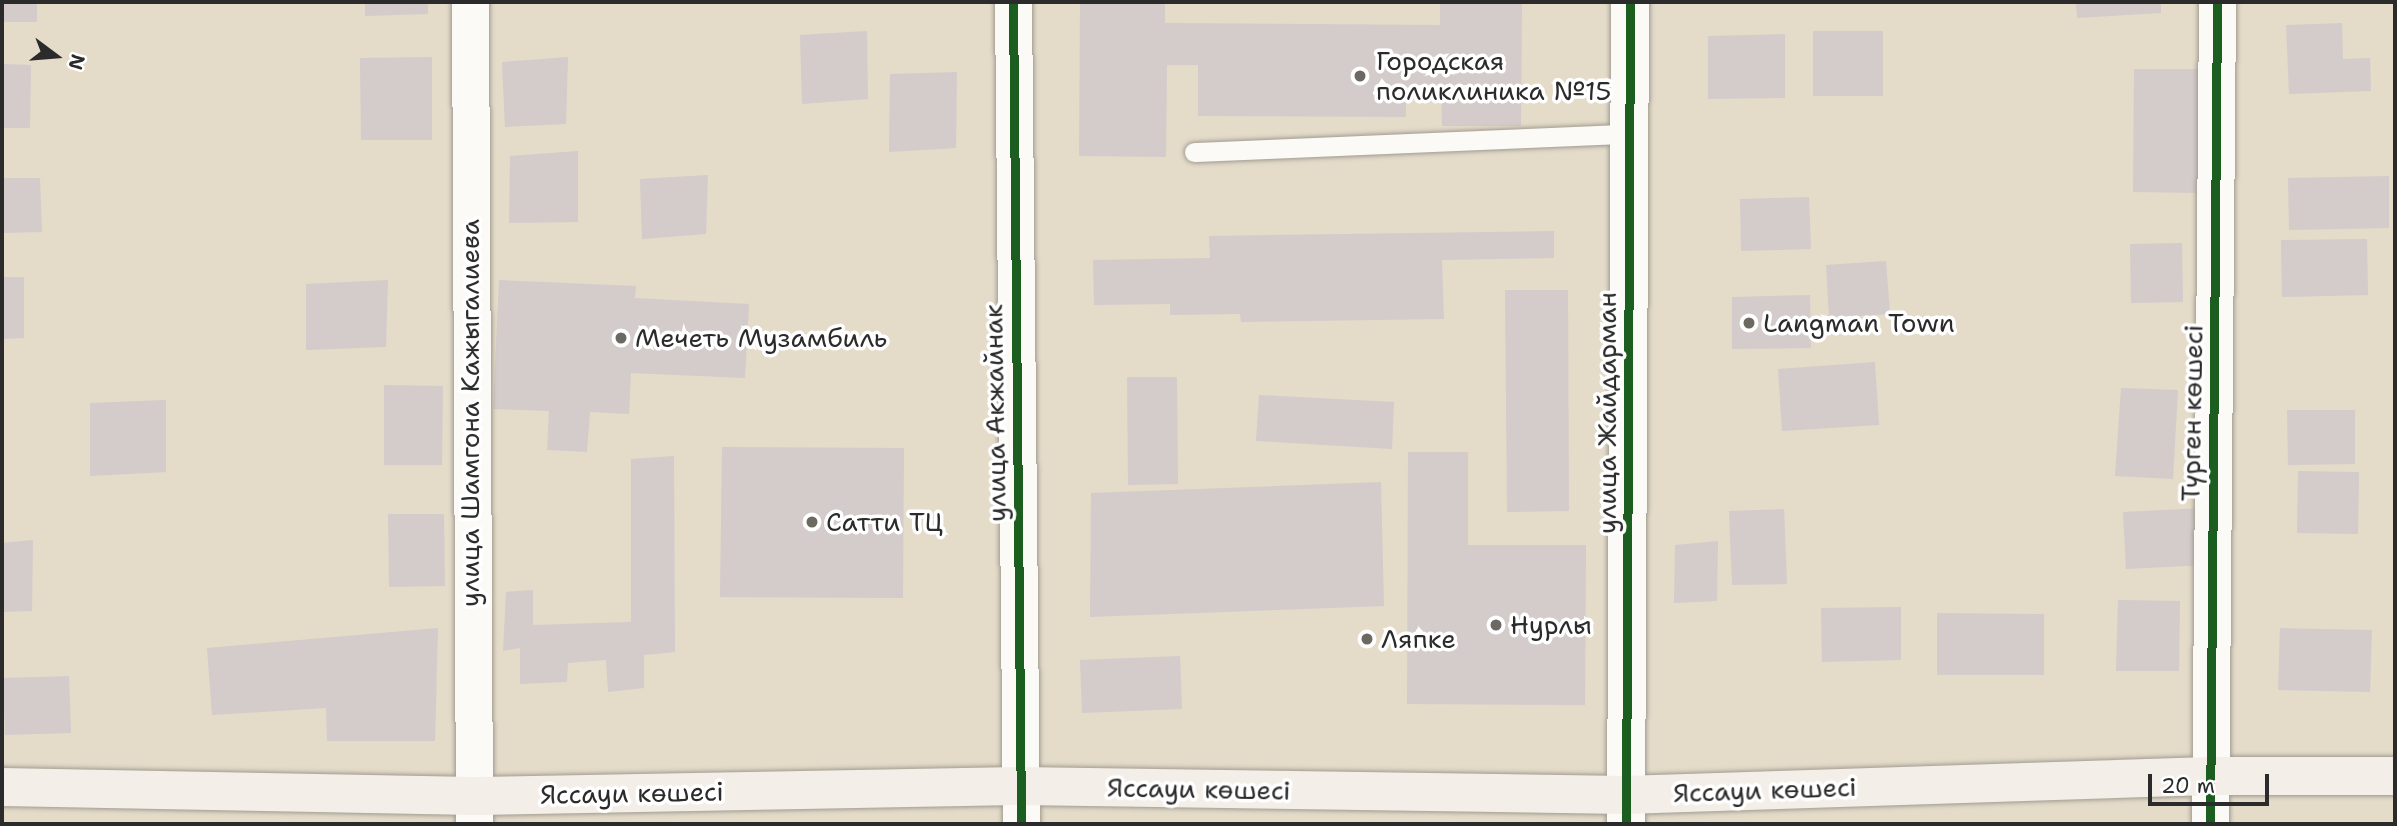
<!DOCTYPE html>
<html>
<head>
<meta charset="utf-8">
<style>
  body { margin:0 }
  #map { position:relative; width:2397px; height:826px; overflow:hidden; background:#e4dbc9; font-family:"Shantell Sans",sans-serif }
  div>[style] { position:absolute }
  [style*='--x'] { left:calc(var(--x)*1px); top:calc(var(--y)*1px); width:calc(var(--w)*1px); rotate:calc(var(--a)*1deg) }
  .building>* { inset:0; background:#d4cbcb }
  .roads { filter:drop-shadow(0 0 2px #a19c91) drop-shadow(0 0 2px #a19c91) }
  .service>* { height:19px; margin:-9.5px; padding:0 9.5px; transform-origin:9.5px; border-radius:9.5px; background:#fbfaf7 }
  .minor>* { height:37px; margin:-18.5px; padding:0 18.5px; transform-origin:18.5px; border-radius:18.5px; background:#fbfaf7 }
  .tertiary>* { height:38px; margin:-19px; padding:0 19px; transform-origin:19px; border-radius:19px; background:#fbfaf7 }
  .secondary>* { height:38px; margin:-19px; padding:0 19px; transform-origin:19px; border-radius:19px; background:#f3efe8 }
  .cycleway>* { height:9px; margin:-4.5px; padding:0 4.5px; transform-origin:4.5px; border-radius:4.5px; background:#1b5e20 }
  .dots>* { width:19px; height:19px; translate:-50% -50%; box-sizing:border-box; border:4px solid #fff; border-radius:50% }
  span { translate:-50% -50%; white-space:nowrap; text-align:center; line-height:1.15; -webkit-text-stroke:7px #fff; paint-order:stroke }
  .poi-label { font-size:26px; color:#2b2b2b }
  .left { translate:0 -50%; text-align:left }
  .street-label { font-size:26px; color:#2b2b2b }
  .frame { position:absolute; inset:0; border:4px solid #2b2b2b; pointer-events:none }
  .north { position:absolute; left:21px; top:21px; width:70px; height:70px; -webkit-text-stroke:5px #fff; paint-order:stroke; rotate:106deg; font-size:19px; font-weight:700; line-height:28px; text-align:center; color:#2b2b2b }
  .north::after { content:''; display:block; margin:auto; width:24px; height:32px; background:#2b2b2b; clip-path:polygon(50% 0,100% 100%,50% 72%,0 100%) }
  .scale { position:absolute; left:2148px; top:774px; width:121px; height:32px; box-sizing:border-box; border:4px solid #2b2b2b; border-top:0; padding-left:9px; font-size:21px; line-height:24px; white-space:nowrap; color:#2b2b2b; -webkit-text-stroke:5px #fff; paint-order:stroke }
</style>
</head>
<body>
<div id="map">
  <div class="building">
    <i style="clip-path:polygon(2px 2px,37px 2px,37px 22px,2px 22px)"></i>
    <i style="clip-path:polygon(365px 2px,428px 2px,428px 14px,365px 16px)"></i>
    <i style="clip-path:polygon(1080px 2px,1165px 2px,1165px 23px,1440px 25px,1440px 2px,1522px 2px,1521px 126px,1442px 126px,1441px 87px,1406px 87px,1406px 117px,1198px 116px,1198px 65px,1167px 65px,1166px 157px,1079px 156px)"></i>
    <i style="clip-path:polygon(2076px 2px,2161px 2px,2161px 13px,2077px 18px)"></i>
    <i style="clip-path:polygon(2342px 23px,2343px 59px,2370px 58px,2371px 91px,2289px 94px,2286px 25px)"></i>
    <i style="clip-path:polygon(867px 31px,868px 99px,802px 104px,800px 35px)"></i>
    <i style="clip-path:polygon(1813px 31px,1883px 31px,1883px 96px,1813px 96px)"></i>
    <i style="clip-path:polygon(1785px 34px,1785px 98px,1708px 99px,1708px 36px)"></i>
    <i style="clip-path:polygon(432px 57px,432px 140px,361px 140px,360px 58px)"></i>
    <i style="clip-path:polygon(568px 57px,566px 124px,505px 127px,502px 62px)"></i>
    <i style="clip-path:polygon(2px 64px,31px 65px,30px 128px,2px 128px)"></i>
    <i style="clip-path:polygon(2134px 69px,2205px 69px,2204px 193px,2133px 192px)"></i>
    <i style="clip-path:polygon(957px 72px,956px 148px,889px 152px,890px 74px)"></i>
    <i style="clip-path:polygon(578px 151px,578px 222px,509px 223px,510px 156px)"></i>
    <i style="clip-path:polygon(708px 175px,706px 234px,642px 239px,640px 179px)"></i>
    <i style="clip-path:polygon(2389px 176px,2389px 228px,2289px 230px,2288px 178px)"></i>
    <i style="clip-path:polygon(2px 178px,40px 178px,42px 232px,2px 233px)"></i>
    <i style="clip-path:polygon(1809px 197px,1811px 249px,1741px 251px,1740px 199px)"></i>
    <i style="clip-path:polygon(1554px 231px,1554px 258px,1442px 260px,1444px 319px,1241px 322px,1240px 314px,1170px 315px,1170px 304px,1094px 305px,1093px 260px,1210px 258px,1209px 236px)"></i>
    <i style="clip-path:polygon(2367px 239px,2368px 295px,2282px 297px,2281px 240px)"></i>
    <i style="clip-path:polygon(2182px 243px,2183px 302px,2131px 303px,2130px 244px)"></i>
    <i style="clip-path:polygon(1886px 261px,1890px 314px,1829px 318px,1826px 265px)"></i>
    <i style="clip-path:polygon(2px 277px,24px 277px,24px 338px,2px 339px)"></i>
    <i style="clip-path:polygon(388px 280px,386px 347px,306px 350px,306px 284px)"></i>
    <i style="clip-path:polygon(499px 280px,636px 286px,635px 298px,749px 304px,745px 378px,631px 373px,629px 414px,590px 412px,587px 452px,547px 450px,549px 411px,493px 409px)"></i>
    <i style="clip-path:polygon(1505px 290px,1568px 290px,1569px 511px,1507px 512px)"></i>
    <i style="clip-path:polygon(1810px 295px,1811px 348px,1732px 349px,1732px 297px)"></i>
    <i style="clip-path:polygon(1875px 362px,1879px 425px,1782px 431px,1778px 369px)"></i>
    <i style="clip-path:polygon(1127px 377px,1177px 377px,1178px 484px,1128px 485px)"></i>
    <i style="clip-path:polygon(384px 385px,443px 386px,442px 465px,384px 465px)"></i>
    <i style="clip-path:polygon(2121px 388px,2178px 390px,2173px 479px,2115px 476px)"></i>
    <i style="clip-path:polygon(1259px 395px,1394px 402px,1392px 449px,1256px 441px)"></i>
    <i style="clip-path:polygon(166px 400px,166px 472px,90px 476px,90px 403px)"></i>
    <i style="clip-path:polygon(2287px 410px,2355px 410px,2355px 464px,2288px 465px)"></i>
    <i style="clip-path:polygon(722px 447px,904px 448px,903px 598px,720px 597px)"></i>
    <i style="clip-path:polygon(1408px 452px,1468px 452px,1468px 545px,1586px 545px,1585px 705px,1407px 704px)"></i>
    <i style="clip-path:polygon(674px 456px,675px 652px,644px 655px,644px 688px,608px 692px,606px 660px,568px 663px,567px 682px,520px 684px,520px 648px,503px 651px,506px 592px,533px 590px,533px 625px,631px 622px,631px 459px)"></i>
    <i style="clip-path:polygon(2298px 471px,2359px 472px,2358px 534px,2297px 533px)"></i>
    <i style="clip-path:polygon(1381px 482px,1384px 606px,1090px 617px,1091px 493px)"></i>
    <i style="clip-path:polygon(2204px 508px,2206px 565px,2126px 569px,2123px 512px)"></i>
    <i style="clip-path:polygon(1784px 509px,1787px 584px,1732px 585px,1729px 511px)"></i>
    <i style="clip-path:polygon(388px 514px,444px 514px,445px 586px,389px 587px)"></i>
    <i style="clip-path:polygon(33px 540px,32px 611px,2px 612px,2px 543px)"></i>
    <i style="clip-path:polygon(1718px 541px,1717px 601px,1674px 603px,1675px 545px)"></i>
    <i style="clip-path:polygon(2118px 600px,2180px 601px,2179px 671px,2116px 671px)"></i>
    <i style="clip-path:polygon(1901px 607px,1901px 660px,1822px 662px,1821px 608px)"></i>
    <i style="clip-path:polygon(1937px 613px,2044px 614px,2044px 675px,1937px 675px)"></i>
    <i style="clip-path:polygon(438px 628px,435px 741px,327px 741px,326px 708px,212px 715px,207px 648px)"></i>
    <i style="clip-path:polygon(2280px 628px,2372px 630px,2370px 692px,2278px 690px)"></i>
    <i style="clip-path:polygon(1180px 656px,1182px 709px,1082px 713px,1080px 660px)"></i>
    <i style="clip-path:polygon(69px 676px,71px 733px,5px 735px,3px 678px)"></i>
  </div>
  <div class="roads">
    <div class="service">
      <i style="--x:1194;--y:152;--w:436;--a:-2.4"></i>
    </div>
    <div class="minor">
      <i style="--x:470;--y:2;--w:822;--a:89.72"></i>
      <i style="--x:1013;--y:2;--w:822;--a:89.44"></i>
      <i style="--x:2210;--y:824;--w:822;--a:-89.51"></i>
    </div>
    <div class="tertiary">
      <i style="--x:1626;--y:824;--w:822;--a:-89.72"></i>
    </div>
    <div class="secondary">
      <i style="--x:2;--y:787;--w:472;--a:1.1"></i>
      <i style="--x:474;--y:796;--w:546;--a:-1.05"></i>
      <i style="--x:1020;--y:786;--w:605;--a:0.85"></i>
      <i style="--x:1625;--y:795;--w:585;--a:-1.86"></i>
      <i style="--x:2210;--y:776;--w:185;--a:0"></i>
    </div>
  </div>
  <div class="cycleway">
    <i style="--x:1013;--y:2;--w:822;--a:89.44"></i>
    <i style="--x:1626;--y:824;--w:822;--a:-89.72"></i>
    <i style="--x:2210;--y:824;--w:822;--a:-89.51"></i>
  </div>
  <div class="dots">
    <i style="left:1360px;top:76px;background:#6c6962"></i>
    <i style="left:1749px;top:323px;background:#6c6962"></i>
    <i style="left:621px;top:338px;background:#6c6962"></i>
    <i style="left:812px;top:522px;background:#6c6962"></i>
    <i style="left:1496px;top:625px;background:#6c6962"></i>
    <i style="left:1367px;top:639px;background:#6c6962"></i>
  </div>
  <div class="poi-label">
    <span class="left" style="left:1376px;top:76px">Городская<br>поликлиника №15</span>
    <span class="left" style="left:1763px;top:323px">Langman Town</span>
    <span class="left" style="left:635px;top:338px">Мечеть Музамбиль</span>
    <span class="left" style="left:826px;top:522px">Сатти ТЦ</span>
    <span class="left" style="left:1510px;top:625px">Нурлы</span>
    <span class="left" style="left:1381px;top:639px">Ляпке</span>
  </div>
  <div class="street-label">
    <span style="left:470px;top:413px;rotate:-90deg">улица Шамгона Кажыгалиева</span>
    <span style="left:995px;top:413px;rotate:-91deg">улица Акжайнак</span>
    <span style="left:1607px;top:413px;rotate:-90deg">улица Жайдарман</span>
    <span style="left:2192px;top:413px;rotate:-89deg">Түрген көшесі</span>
    <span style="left:1199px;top:789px;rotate:1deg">Яссауи көшесі</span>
    <span style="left:1765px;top:790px;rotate:-2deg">Яссауи көшесі</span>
    <span style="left:632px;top:793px;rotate:-1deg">Яссауи көшесі</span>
  </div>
  <div class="frame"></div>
  <div class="north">N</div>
  <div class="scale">20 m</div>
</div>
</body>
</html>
